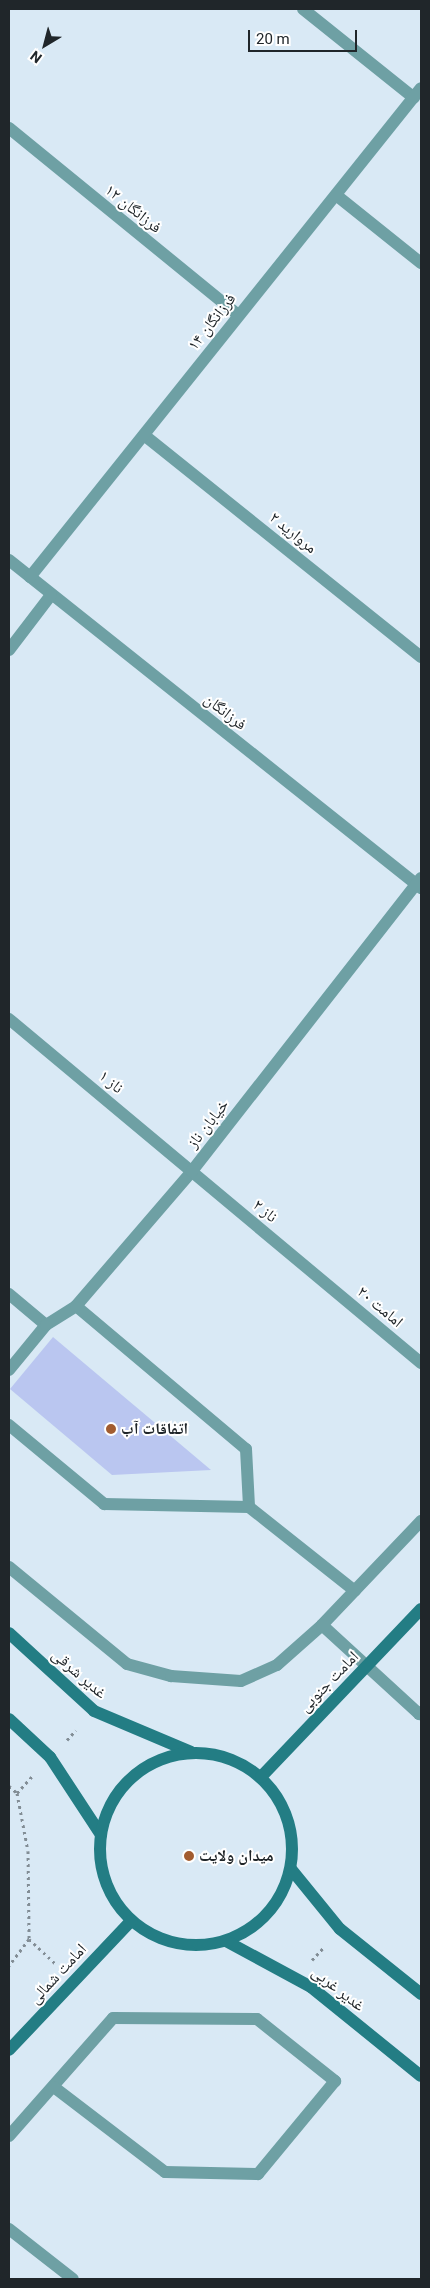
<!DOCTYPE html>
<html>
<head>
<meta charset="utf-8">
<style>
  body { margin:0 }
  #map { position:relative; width:430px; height:2288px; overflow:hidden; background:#d9e9f5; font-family:Roboto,"Noto Naskh Arabic",sans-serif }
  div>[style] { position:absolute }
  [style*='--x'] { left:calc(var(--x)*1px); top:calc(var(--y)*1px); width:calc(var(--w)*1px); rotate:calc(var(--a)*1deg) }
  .building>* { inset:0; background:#bac6f0 }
  .path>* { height:3px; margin-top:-1.5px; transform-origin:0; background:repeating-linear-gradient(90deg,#828d95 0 2.5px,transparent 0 6.5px) }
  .service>* { height:12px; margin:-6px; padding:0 6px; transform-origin:6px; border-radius:6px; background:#6ea0a4 }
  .minor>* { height:12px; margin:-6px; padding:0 6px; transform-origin:6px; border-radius:6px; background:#6ea0a4 }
  .tertiary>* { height:12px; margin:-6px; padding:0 6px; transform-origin:6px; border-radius:6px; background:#6ea0a4 }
  .secondary>* { height:12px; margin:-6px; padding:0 6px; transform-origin:6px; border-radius:6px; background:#237d84 }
  .secondary>.ring { margin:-6px; padding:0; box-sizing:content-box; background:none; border:12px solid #237d84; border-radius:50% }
  .dots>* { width:14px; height:14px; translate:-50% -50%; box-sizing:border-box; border:2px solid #fff; border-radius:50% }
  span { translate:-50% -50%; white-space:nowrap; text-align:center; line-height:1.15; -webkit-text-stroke:4px #fff; paint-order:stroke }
  .street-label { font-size:16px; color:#20262a }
  .poi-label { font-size:16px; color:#20262a; font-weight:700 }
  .left { translate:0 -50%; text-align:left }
  .frame { position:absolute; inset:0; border:10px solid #20262a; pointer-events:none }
  .north { position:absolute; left:20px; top:20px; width:50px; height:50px; -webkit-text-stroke:4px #fff; paint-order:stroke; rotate:217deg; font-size:14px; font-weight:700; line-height:20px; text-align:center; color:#20262a }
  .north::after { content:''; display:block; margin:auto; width:18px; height:22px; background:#20262a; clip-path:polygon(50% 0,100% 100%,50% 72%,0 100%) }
  .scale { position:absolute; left:248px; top:30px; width:109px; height:22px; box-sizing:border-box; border:2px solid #20262a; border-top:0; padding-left:6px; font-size:15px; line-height:18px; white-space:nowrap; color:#20262a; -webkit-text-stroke:4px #fff; paint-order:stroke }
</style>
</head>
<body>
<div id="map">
  <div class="building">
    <i style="clip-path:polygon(53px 1337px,211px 1470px,112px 1475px,10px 1389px)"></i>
  </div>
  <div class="path">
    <i style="--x:67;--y:1740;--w:13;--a:-48"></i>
    <i style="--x:9;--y:1786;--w:11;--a:41"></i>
    <i style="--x:17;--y:1793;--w:59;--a:79.3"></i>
    <i style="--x:28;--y:1851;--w:88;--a:89.3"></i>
    <i style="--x:29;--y:1939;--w:34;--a:127"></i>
    <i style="--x:17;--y:1793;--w:24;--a:-48"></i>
    <i style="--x:29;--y:1939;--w:37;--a:43"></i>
    <i style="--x:312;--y:1960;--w:16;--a:-47"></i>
  </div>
  <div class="service">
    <i style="--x:9;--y:1294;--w:48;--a:40"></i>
    <i style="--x:76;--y:1306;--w:222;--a:40.1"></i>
    <i style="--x:246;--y:1449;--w:58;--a:87"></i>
    <i style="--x:249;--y:1507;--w:135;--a:38.4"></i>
    <i style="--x:9;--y:1370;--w:58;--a:-50.6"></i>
    <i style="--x:46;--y:1325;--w:36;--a:-32"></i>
    <i style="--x:76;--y:1306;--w:178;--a:-49.3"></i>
    <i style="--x:9;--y:1425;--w:124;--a:39.7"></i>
    <i style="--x:104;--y:1504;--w:145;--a:1.2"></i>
    <i style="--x:9;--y:2136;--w:157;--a:-48.6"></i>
    <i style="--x:113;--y:2018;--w:144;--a:0.4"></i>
    <i style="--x:257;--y:2019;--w:100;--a:38.5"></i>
    <i style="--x:335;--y:2081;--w:121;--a:129.6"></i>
    <i style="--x:258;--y:2174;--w:93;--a:-178.8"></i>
    <i style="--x:165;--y:2172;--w:140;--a:-142.6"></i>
  </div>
  <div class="minor">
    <i style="--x:303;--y:9;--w:142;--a:38.7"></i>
    <i style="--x:9;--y:128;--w:296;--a:39.2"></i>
    <i style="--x:336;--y:195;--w:109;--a:38.7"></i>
    <i style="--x:144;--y:435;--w:355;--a:38.7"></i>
    <i style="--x:9;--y:560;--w:527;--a:38.52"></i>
    <i style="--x:30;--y:577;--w:626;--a:-51.35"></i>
    <i style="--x:9;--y:650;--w:69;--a:-52.6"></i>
    <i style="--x:9;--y:1019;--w:537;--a:39.86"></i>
    <i style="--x:192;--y:1171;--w:372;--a:-52"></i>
    <i style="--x:9;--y:2229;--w:81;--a:38"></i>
  </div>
  <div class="tertiary">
    <i style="--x:9;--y:1567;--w:153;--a:39.4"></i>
    <i style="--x:127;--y:1664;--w:46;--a:15.3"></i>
    <i style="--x:171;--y:1676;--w:70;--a:4.1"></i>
    <i style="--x:241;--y:1681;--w:39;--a:-24"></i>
    <i style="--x:277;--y:1665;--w:60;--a:-41.6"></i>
    <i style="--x:322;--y:1625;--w:144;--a:-46.4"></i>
    <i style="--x:322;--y:1625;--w:132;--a:42.5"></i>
    <i style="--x:419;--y:1714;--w:3;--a:-45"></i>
  </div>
  <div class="secondary">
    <i style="--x:9;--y:1633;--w:115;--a:42.5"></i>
    <i style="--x:94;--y:1711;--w:105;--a:22.9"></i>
    <i style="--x:9;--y:1719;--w:56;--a:42.8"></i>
    <i style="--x:50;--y:1757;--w:93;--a:56.8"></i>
    <i class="ring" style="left:100px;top:1753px;width:180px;height:180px"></i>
    <i style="--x:261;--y:1777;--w:232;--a:-46.4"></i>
    <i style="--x:291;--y:1869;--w:77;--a:50.8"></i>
    <i style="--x:340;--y:1929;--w:104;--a:38.7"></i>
    <i style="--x:226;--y:1941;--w:97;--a:28.4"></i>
    <i style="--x:311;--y:1987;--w:141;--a:39"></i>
    <i style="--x:9;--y:2050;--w:178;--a:-46.6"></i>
  </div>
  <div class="dots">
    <i style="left:111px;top:1429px;background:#a25c30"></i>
    <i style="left:189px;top:1856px;background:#a25c30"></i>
  </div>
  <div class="street-label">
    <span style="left:133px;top:209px;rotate:39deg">فرزانگان ۱۲</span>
    <span style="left:212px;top:322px;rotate:-52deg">فرزانگان ۱۴</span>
    <span style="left:293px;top:533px;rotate:39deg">مروارید ۲</span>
    <span style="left:225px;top:712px;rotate:38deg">فرزانگان</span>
    <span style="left:111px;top:1082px;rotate:40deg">ناز ۱</span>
    <span style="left:208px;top:1124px;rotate:-52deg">خیابان ناز</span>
    <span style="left:265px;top:1211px;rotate:40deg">ناز ۲</span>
    <span style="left:380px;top:1307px;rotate:40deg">امامت ۲۰</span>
    <span style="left:79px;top:1674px;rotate:41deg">غدیر شرقی</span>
    <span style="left:329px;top:1682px;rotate:-46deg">امامت جنوبی</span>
    <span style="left:58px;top:1974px;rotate:-47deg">امامت شمالی</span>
    <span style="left:338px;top:1989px;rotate:38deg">غدیر غربی</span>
  </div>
  <div class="poi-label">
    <span class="left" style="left:121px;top:1429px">اتفاقات آب</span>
    <span class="left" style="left:199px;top:1856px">میدان ولایت</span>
  </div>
  <div class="frame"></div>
  <div class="north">N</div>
  <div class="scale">20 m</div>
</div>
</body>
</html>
